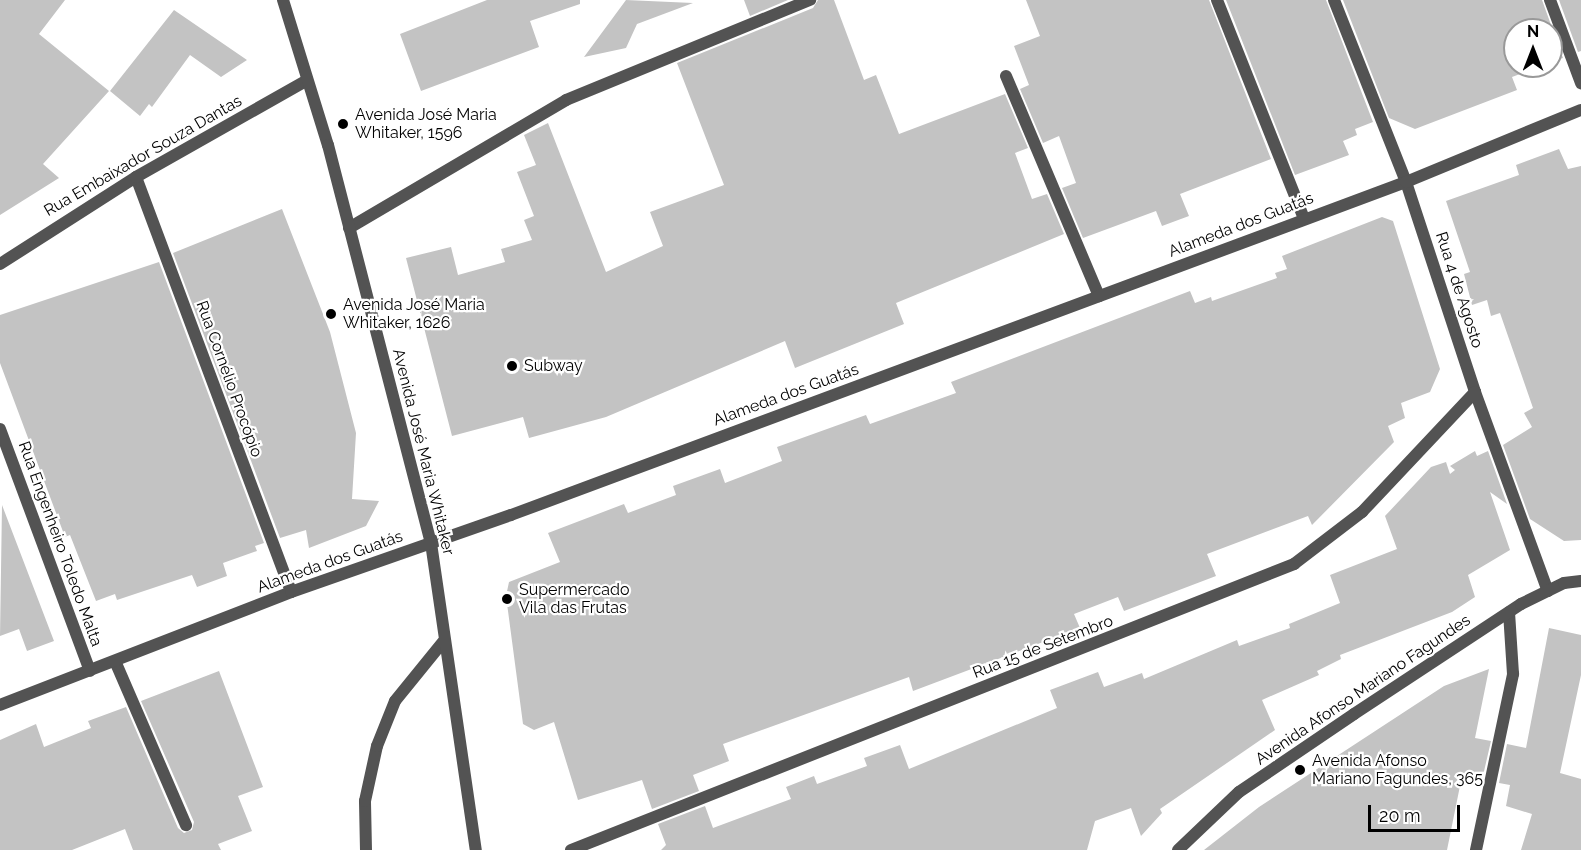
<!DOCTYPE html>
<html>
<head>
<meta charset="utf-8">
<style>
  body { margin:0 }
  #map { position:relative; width:1581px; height:850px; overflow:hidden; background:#fff; font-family:Raleway,sans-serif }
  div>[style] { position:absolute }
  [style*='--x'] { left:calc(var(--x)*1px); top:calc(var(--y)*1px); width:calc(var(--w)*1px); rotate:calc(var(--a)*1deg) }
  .building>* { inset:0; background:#c3c3c3 }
  .service>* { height:12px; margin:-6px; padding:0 6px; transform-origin:6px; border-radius:6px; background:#535353 }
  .minor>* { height:12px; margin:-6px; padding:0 6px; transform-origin:6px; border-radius:6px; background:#535353 }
  .tertiary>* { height:12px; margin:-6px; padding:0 6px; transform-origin:6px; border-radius:6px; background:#535353 }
  .dots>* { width:16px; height:16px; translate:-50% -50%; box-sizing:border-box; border:3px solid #fff; border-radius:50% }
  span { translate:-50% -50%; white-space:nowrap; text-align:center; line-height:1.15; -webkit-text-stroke:4.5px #fff; paint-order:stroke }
  .poi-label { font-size:16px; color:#000 }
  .left { translate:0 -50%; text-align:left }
  .street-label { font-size:16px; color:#000 }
  .north { position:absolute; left:1503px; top:18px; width:60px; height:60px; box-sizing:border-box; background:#fff; border:2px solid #999; border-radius:50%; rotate:0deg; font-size:16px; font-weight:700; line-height:24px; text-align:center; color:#000 }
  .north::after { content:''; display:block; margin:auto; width:21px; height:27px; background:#000; clip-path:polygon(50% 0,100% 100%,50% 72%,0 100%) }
  .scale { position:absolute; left:1368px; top:805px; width:92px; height:27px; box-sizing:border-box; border:3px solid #000; border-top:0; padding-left:8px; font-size:18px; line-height:21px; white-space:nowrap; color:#000; -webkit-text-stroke:4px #fff; paint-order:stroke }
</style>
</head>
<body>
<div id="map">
  <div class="building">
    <i style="clip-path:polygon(0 0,65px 0,39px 34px,109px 91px,43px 164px,59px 178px,0 215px)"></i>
    <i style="clip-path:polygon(487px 0,580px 0,580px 4px,530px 21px,539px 47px,421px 91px,400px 34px)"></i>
    <i style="clip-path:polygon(626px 0,693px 3px,637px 24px,626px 48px,584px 57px)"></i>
    <i style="clip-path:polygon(744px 0,788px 0,750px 16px)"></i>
    <i style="clip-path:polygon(818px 0,834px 0,864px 80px,876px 75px,899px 134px,1005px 94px,1028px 148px,1015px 153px,1032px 199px,1047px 194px,1064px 234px,896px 303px,904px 324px,795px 368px,785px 341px,606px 417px,529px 438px,523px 417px,452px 436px,406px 258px,451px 247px,458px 275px,505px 262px,501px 249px,532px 240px,524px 220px,534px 216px,517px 172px,536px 165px,524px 135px,548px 123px,606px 272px,663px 246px,650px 212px,724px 185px,677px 63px,813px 8px)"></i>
    <i style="clip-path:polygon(1026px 0,1209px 0,1271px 159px,1180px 194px,1189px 216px,1162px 226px,1156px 211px,1083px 238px,1062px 188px,1076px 183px,1059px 136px,1043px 143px,1020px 89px,1029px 85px,1014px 46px,1040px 36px)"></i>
    <i style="clip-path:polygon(1226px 0,1326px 0,1373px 122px,1355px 129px,1357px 135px,1343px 141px,1349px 155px,1295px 175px)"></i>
    <i style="clip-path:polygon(1343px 0,1542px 0,1563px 58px,1551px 62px,1551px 30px,1515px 30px,1515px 66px,1542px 66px,1512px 77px,1517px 90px,1415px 129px,1389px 118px)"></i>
    <i style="clip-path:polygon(1559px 0,1581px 0,1581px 51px,1578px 52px)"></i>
    <i style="clip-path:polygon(174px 10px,247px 60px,221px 77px,190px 55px,152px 107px,149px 104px,140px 116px,110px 91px)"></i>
    <i style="clip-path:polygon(1559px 149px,1568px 169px,1581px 166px,1581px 540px,1564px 541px,1530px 519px,1503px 445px,1532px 427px,1524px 413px,1533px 408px,1500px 313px,1491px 316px,1487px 300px,1472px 305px,1464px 274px,1470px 272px,1446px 201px,1519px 175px,1516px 165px)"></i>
    <i style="clip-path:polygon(282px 209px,330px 332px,356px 433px,352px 499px,379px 501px,366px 526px,309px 548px,306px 530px,280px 538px,173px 253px)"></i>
    <i style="clip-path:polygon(1382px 217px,1393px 221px,1440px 369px,1430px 392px,1401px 403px,1405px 418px,1388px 426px,1394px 442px,1312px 525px,1308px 516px,1207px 554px,1216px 576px,1124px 611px,1118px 597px,1074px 614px,1080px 628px,913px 691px,909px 677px,723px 744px,729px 761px,693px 775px,699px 791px,652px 809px,642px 780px,578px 800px,554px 722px,534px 730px,523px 724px,506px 596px,509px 582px,560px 562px,548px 533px,624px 504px,628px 513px,676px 495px,673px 486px,720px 469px,725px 483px,782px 461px,777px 447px,866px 415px,870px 424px,956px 393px,951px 382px,1190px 291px,1195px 303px,1211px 297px,1212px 301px,1277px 278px,1275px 273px,1287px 269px,1282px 256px)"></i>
    <i style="clip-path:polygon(159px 262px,264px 543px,255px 546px,257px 551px,223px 563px,227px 576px,197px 587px,192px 575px,117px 600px,115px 594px,96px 601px,70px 535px,65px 537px,0 363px,0 315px)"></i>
    <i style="clip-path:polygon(1475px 451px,1477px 456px,1488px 451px,1507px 504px,1490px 492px,1510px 550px,1468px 575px,1475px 597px,1452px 612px,1340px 655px,1341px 659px,1317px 671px,1319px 675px,1262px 700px,1275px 730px,1160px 809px,1162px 813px,1141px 836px,1131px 808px,1095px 821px,1087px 850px,661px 850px,666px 845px,658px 824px,705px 806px,713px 828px,791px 799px,786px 787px,814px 776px,817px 784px,867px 766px,864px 758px,900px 745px,909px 769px,1057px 708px,1050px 690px,1098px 672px,1104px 687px,1142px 673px,1144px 679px,1237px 640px,1239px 646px,1290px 628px,1289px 624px,1340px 603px,1330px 575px,1397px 549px,1385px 516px,1431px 467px,1446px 462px,1450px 474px,1455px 470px,1450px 466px)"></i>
    <i style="clip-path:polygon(2px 505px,54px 641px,27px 651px,19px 629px,0 636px)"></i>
    <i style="clip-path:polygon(1549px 628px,1581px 635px,1581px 675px,1560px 773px,1581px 779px,1581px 850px,1521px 850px,1532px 814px,1506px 806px,1510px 785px,1499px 783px,1507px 744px,1526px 748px)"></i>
    <i style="clip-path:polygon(1489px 669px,1475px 738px,1491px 741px,1482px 780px,1462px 776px,1447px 850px,1204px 850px,1259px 807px,1444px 686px)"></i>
    <i style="clip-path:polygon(219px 671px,263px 787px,238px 796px,252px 831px,218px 844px,221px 850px,133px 850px,125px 829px,72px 850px,0 850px,0 740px,36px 724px,44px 747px,91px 728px,88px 721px,126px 707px,178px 828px,184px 833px,192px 830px,194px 822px,141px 701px)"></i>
  </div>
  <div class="service">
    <i style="--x:1217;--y:0;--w:236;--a:68.3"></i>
    <i style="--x:1006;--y:76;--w:239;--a:67.1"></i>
    <i style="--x:349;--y:228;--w:252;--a:-30.5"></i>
    <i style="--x:566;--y:100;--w:264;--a:-22.3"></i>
    <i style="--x:366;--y:850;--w:49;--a:-91.2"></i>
    <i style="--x:365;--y:801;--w:56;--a:-77.7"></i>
    <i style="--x:377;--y:746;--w:48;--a:-68.2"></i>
    <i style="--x:395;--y:701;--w:76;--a:-50.9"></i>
  </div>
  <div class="minor">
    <i style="--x:1334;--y:0;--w:196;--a:68.4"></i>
    <i style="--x:1406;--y:182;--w:221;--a:71.8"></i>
    <i style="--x:1475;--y:392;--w:212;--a:69.9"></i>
    <i style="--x:1550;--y:0;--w:89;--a:69.5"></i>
    <i style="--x:136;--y:177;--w:443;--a:69.5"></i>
    <i style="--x:0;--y:264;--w:161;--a:-32.6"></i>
    <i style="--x:136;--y:177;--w:195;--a:-29.5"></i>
    <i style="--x:0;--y:429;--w:258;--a:69.6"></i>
    <i style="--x:115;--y:661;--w:179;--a:66.6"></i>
    <i style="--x:571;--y:850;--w:778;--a:-21.58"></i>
    <i style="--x:1294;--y:564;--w:86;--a:-37.4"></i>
    <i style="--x:1362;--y:512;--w:165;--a:-46.7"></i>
    <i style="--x:1476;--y:850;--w:180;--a:-78.1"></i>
    <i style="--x:1513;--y:674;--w:62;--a:-93.7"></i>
  </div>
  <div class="tertiary">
    <i style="--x:283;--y:0;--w:152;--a:72.8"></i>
    <i style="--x:328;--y:145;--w:411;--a:75.5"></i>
    <i style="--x:431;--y:543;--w:310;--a:81.7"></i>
    <i style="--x:0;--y:705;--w:312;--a:-21.2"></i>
    <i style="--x:291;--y:592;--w:233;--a:-19.3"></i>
    <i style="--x:511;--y:515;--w:955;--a:-20.41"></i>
    <i style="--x:1406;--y:182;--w:189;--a:-22.4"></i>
    <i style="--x:1178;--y:850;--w:84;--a:-43.6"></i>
    <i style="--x:1239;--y:792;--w:139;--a:-34.1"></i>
    <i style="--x:1354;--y:714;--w:200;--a:-33.4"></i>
    <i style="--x:1521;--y:604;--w:48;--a:-26"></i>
    <i style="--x:1564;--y:583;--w:17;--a:-7"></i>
  </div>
  <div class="dots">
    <i style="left:343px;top:124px;background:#000"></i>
    <i style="left:331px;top:314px;background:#000"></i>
    <i style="left:512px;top:366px;background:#000"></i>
    <i style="left:507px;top:599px;background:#000"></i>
    <i style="left:1300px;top:770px;background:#000"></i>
  </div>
  <div class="poi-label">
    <span class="left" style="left:355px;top:124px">Avenida José Maria<br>Whitaker, 1596</span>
    <span class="left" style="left:343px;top:314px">Avenida José Maria<br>Whitaker, 1626</span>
    <span class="left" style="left:524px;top:366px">Subway</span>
    <span class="left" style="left:519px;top:599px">Supermercado<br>Vila das Frutas</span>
    <span class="left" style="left:1312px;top:770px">Avenida Afonso<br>Mariano Fagundes, 365</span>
  </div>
  <div class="street-label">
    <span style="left:143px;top:156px;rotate:-30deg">Rua Embaixador Souza Dantas</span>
    <span style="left:1241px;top:225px;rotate:-21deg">Alameda dos Guatás</span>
    <span style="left:1459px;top:290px;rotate:72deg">Rua 4 de Agosto</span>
    <span style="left:229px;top:379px;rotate:70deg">Rua Cornélio Procópio</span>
    <span style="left:786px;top:395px;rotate:-20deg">Alameda dos Guatás</span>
    <span style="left:423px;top:452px;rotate:76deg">Avenida José Maria Whitaker</span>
    <span style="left:60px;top:544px;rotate:70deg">Rua Engenheiro Toledo Malta</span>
    <span style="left:330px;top:562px;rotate:-20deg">Alameda dos Guatás</span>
    <span style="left:1043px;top:647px;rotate:-21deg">Rua 15 de Setembro</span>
    <span style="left:1363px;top:690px;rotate:-34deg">Avenida Afonso Mariano Fagundes</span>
  </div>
  <div class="north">N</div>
  <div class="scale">20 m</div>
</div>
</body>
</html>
